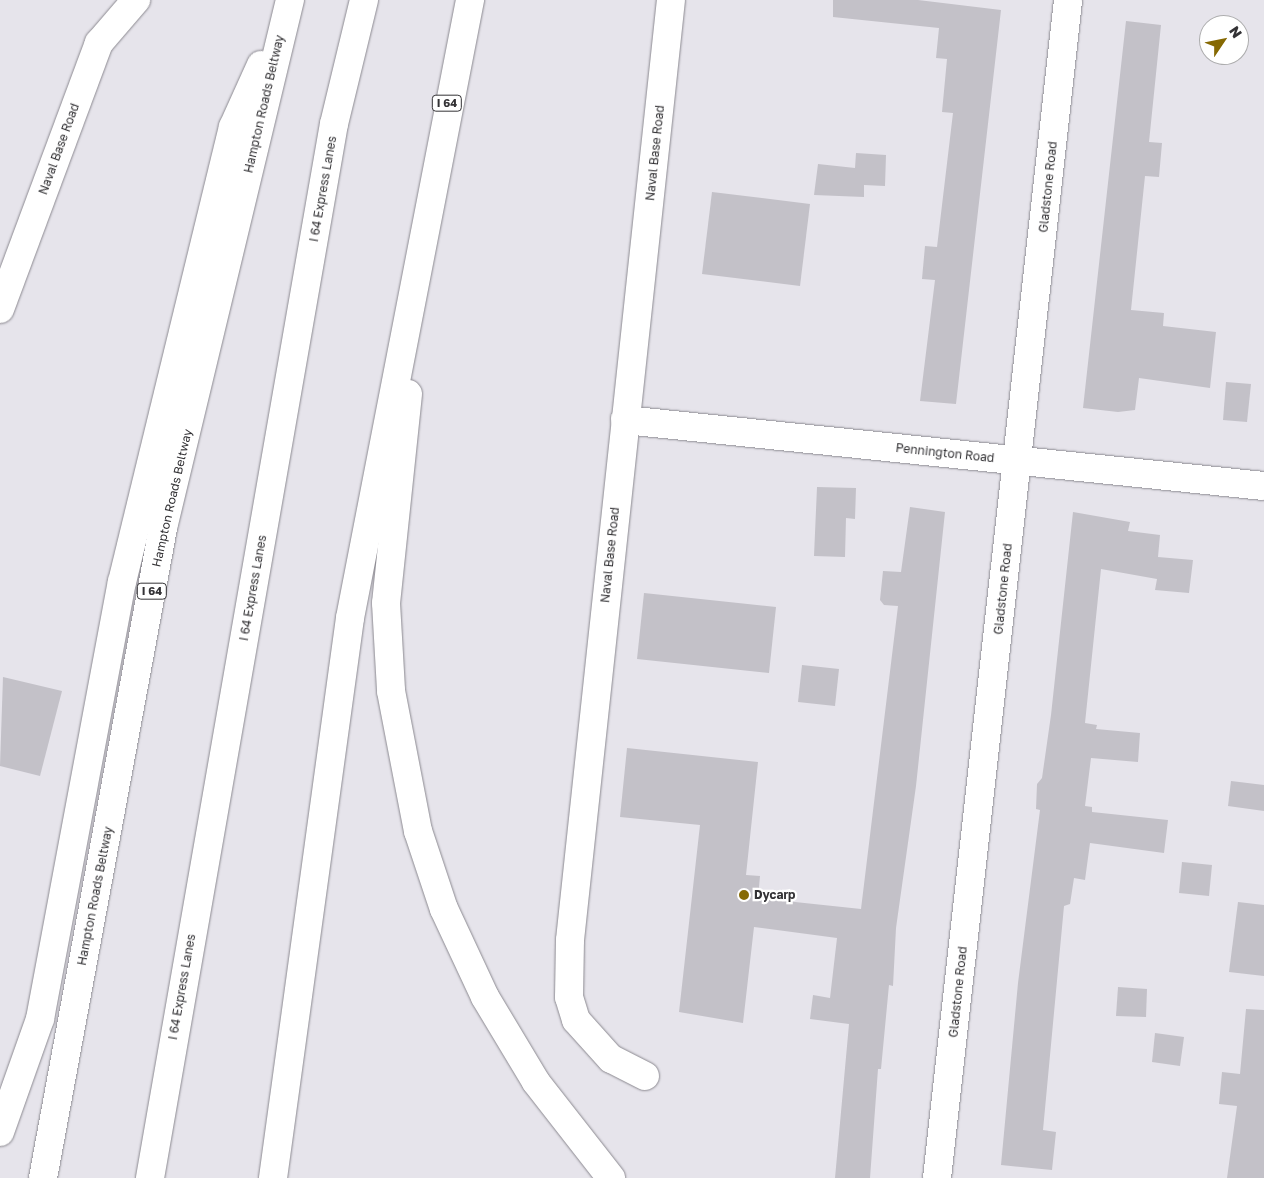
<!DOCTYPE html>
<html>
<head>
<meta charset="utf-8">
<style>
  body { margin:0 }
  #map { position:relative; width:1264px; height:1178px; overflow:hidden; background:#e6e4eb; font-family:"Golos Text",sans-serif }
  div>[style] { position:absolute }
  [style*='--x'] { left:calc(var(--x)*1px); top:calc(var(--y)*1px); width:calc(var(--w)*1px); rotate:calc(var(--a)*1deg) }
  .building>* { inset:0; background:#c3c1c8 }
  .roads { filter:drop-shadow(0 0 1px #8b8990) drop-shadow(0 0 1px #8b8990) }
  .minor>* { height:28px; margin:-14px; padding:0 14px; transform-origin:14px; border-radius:14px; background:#fff }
  .highway>* { height:28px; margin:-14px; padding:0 14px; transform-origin:14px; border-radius:14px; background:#fff }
  .dots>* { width:14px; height:14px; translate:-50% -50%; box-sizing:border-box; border:2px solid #fff; border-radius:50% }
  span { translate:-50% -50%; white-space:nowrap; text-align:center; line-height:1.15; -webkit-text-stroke:4.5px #fff; paint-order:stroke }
  .shield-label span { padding:1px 4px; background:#fff; border:1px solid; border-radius:4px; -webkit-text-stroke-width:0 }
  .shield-label { font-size:11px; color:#333235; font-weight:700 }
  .street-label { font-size:12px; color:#333235 }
  .poi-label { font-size:12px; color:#333235; font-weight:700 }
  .left { translate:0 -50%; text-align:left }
  .north { position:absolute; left:1199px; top:15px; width:50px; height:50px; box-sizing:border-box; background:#fff; border:1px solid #adadae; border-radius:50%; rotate:56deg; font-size:14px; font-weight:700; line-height:20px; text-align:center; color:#333235 }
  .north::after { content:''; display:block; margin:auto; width:18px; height:22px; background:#866903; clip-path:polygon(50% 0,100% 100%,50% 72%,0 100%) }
</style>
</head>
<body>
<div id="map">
  <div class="building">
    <i style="clip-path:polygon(833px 0,918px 0,1001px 10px,956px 404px,920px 401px,935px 280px,922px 279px,925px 246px,937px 247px,953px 113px,942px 112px,947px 59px,936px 58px,939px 28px,833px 17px)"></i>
    <i style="clip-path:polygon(1126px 21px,1161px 25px,1149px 142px,1162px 143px,1159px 177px,1145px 176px,1131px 310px,1164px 313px,1163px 326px,1216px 332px,1210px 388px,1139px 378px,1135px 410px,1118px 412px,1083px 408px)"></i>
    <i style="clip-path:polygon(856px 153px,886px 155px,885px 186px,864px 185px,864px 197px,814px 195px,818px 164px,855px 168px)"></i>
    <i style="clip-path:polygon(712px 192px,810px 204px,800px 286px,702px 274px)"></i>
    <i style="clip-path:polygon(1226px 382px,1251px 384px,1247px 422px,1223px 420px)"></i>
    <i style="clip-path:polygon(817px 487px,856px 488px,855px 519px,846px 518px,845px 557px,814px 556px)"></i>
    <i style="clip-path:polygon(910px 507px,945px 512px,916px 786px,896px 928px,893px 986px,889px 985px,881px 1069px,878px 1069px,870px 1178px,835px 1178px,849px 1024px,810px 1019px,813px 995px,830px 998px,837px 938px,754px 927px,743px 1023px,679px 1012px,700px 825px,620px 817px,627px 748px,758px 762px,746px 875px,760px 876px,758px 898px,861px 909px,898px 606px,884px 605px,880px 600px,883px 571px,901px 572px)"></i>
    <i style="clip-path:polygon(1073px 512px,1130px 522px,1128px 531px,1160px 535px,1158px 557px,1193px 560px,1189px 593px,1155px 590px,1157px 579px,1101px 569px,1085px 723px,1097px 725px,1096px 729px,1140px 733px,1138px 762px,1091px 758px,1085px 806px,1092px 807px,1092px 812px,1168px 820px,1164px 853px,1090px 843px,1085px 880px,1074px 878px,1070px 904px,1064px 906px,1043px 1130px,1056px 1132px,1052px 1170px,1001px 1165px,1018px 983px,1040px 810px,1036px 809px,1037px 784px,1042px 778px,1051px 715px)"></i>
    <i style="clip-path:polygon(644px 593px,776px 607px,769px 673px,637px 659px)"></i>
    <i style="clip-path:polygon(802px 665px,839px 669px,835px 706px,798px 702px)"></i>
    <i style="clip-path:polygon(3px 677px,62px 691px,40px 776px,0 766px)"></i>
    <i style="clip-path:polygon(1231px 781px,1264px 785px,1264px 811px,1228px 806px)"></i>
    <i style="clip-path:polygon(1182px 862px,1212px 865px,1209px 896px,1179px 893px)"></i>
    <i style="clip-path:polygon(1238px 902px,1264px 905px,1264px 976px,1229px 972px)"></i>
    <i style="clip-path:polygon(1118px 987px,1147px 989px,1146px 1017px,1116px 1016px)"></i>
    <i style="clip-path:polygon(1246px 1009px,1264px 1010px,1264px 1178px,1227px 1178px,1237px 1106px,1219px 1104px,1222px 1072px,1240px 1074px)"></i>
    <i style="clip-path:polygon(1155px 1033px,1184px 1037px,1180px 1066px,1152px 1062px)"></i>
  </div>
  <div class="roads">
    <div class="minor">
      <i style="--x:0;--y:309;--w:284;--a:-69.6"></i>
      <i style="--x:99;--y:43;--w:57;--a:-49.3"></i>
      <i style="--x:625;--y:420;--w:642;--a:5.9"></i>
      <i style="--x:645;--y:1076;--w:38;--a:-153"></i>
      <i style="--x:611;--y:1059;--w:52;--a:-131.9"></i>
      <i style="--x:576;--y:1020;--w:24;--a:-107"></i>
      <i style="--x:569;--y:997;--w:57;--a:-89"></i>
      <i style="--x:570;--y:940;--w:945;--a:-83.87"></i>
      <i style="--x:937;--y:1178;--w:1185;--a:-83.65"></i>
    </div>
    <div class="highway">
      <i style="--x:408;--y:394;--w:210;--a:96"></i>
      <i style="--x:386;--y:603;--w:88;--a:86.7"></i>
      <i style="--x:391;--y:691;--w:143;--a:79.1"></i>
      <i style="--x:418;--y:831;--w:82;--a:71.6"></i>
      <i style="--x:444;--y:909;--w:97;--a:65"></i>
      <i style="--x:485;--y:997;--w:99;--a:59"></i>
      <i style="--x:536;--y:1082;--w:122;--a:52"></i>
      <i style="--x:0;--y:1132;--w:120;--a:-70.5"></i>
      <i style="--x:40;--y:1019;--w:445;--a:-79.4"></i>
      <i style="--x:122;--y:582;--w:468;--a:-76.3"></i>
      <i style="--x:233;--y:127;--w:68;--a:-65.7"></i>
      <i style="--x:43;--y:1178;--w:661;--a:-79.54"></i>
      <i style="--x:163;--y:528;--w:543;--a:-76.48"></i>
      <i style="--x:150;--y:1178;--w:1070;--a:-80.1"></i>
      <i style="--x:334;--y:124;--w:128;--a:-76.4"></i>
      <i style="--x:273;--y:1178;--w:565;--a:-82.17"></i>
      <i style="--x:350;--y:618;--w:630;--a:-79.01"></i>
    </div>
  </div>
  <div class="dots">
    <i style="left:744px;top:895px;background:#866903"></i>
  </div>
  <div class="shield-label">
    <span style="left:447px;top:103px">I 64</span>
    <span style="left:152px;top:591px">I 64</span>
  </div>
  <div class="street-label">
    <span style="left:264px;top:104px;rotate:-77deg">Hampton Roads Beltway</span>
    <span style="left:59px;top:149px;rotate:-70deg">Naval Base Road</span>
    <span style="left:655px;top:153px;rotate:-84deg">Naval Base Road</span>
    <span style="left:1048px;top:187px;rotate:-84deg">Gladstone Road</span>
    <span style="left:323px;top:189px;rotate:-80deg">I 64 Express Lanes</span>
    <span style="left:945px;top:453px;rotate:6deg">Pennington Road</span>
    <span style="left:172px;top:498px;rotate:-77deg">Hampton Roads Beltway</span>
    <span style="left:610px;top:555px;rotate:-84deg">Naval Base Road</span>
    <span style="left:253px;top:588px;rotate:-80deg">I 64 Express Lanes</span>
    <span style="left:1003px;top:589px;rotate:-84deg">Gladstone Road</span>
    <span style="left:95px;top:896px;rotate:-79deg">Hampton Roads Beltway</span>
    <span style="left:182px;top:987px;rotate:-80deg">I 64 Express Lanes</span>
    <span style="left:958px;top:992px;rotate:-84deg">Gladstone Road</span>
  </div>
  <div class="poi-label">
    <span class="left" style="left:754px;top:895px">Dycarp</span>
  </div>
  <div class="north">N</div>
</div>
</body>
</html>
